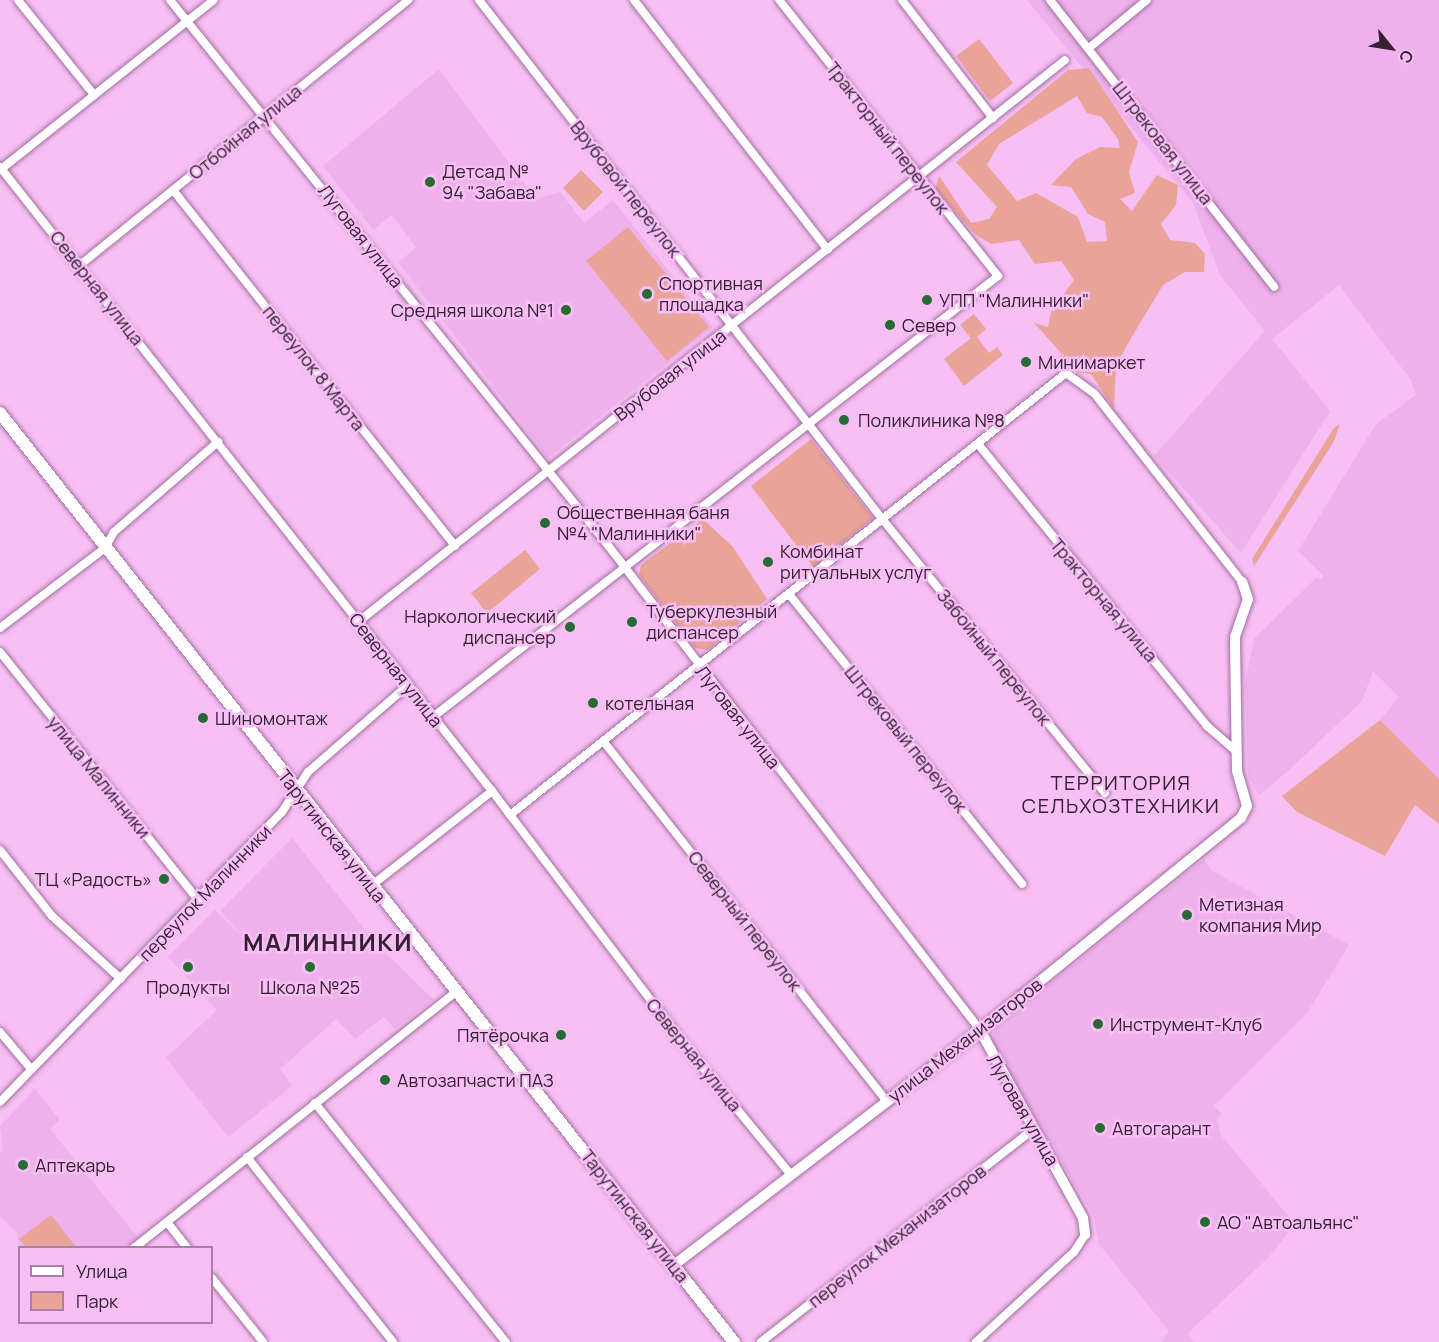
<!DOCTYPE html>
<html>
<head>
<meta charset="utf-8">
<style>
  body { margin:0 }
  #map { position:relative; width:1439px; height:1342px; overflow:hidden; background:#f7bff4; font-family:Manrope,sans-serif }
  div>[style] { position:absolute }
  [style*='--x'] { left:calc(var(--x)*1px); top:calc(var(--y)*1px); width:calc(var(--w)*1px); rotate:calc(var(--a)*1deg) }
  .built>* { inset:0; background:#eeb1eb }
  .green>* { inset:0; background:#eaa399 }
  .roads { filter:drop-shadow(0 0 2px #a26fa0) drop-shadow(0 0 2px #a26fa0) }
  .street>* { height:8px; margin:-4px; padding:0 4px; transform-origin:4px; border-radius:4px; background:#fff }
  .secondary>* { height:10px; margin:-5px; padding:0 5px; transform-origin:5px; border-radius:5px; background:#fff }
  .primary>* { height:12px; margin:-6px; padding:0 6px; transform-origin:6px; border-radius:6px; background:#fff }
  .dots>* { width:16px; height:16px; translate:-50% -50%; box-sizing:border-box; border:3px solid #f7bff4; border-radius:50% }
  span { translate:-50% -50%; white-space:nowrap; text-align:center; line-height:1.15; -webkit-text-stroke:5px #f7bff4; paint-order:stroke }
  .street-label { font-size:18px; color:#352034 }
  .poi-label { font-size:18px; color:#352034 }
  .left { translate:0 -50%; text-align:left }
  .right { translate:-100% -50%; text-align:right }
  .neighbourhood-label { font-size:20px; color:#352034; letter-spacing:1.5px }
  .district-label { font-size:24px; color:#352034; font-weight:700; letter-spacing:1.5px }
  .legend { position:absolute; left:18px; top:1246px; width:195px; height:78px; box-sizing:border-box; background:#f7bff4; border:2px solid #a97fa7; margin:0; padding:8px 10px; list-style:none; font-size:18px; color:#352034 }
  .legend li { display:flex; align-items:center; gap:12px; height:30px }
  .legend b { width:30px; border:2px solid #a97fa7 }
  .north { position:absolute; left:1361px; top:18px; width:60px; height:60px; -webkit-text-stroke:4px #f7bff4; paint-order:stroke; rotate:120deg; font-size:16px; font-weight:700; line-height:24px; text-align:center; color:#352034 }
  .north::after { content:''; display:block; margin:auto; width:21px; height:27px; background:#352034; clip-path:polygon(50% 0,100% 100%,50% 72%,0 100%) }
</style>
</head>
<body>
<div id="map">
  <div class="built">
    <i style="clip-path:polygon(1027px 0,1439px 0,1439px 779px,1380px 720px,1399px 697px,1373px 671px,1362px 701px,1288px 771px,1259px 795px,1248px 777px,1245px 684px,1254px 639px,1317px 577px,1320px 580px,1324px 576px,1298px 551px,1376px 424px,1416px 395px,1411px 380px,1339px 285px,1272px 339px,1330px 411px,1241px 553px,1154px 456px,1265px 331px,1220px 275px,1193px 203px)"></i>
    <i style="clip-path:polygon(439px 69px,536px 199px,560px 192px,584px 223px,613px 200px,713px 327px,548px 458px,398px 262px,416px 248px,392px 215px,373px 230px,323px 166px)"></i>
    <i style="clip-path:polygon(292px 838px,379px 947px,433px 999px,395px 1029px,384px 1017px,355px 1039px,336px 1019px,280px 1069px,292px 1086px,228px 1137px,166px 1058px,217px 1010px,168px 957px,215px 910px,247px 941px,220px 911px)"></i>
    <i style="clip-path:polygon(1204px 859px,1212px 871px,1349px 945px,1307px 1013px,1214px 1106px,1222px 1114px,1217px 1119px,1221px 1135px,1295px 1224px,1269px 1257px,1187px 1334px,1194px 1342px,1162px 1342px,1169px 1331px,1099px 1244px,1094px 1217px,992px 1042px,994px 1029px)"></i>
    <i style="clip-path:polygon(35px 1089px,60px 1120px,50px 1129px,139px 1239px,126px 1247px,20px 1247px,17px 1233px,0 1216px,0 1153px,3px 1149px,0 1126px)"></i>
  </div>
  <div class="green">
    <i style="clip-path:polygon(979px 39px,1013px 83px,990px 101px,956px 56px)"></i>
    <i style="clip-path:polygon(evenodd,1089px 68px,1138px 142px,1129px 172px,1135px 193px,1120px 199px,1132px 211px,1157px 175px,1178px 185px,1176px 205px,1161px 224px,1170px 240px,1195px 243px,1205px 254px,1204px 272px,1185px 272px,1163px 285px,1130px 340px,1116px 366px,1114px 409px,1091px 374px,1067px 371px,1064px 365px,1054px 364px,1062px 354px,1034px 323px,1048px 327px,1051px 312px,1074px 280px,1061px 261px,1035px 264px,1019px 240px,991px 244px,976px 235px,935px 190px,939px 176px,971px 223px,989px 219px,997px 207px,956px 162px,1068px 70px,1089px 68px,1077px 96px,1087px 113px,1102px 117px,1118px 139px,1120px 148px,1100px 147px,1076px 159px,1051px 185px,1071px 187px,1088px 214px,1105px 222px,1107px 241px,1087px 242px,1078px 217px,1036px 193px,1017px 201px,987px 165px,999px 144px,1077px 96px)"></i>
    <i style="clip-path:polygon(581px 170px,603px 192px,584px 211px,563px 188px)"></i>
    <i style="clip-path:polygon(628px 227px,709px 327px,667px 361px,586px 261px)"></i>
    <i style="clip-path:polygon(974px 314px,986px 329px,977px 337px,989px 353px,997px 347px,1003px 355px,964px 386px,944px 359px,971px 338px,960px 325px)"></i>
    <i style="clip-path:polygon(1340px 424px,1333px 443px,1254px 566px,1252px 559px,1334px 428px)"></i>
    <i style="clip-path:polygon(811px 439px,873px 518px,813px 567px,751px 486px)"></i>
    <i style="clip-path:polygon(703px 519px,733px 547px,767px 599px,707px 650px,695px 648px,639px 575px,641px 565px)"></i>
    <i style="clip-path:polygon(525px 550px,540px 569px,487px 613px,471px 593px)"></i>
    <i style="clip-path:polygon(1380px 720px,1439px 779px,1439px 824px,1415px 805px,1385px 856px,1297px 812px,1282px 796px)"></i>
    <i style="clip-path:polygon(51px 1215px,76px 1247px,26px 1247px,19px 1239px)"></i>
  </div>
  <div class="roads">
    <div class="street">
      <i style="--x:18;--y:0;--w:122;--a:51.3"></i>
      <i style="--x:170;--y:0;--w:698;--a:51.22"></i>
      <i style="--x:607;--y:544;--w:613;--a:52.49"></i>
      <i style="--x:479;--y:0;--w:658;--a:52.16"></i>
      <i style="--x:883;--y:520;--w:352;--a:50.9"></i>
      <i style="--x:634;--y:0;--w:316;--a:52.2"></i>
      <i style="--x:902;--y:0;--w:149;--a:52.4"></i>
      <i style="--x:1050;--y:0;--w:364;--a:52"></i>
      <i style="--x:1089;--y:48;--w:75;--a:-39.6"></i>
      <i style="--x:0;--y:167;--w:795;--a:51.75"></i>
      <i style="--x:492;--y:791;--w:321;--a:52.8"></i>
      <i style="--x:686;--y:1047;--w:166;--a:50.6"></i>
      <i style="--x:0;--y:170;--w:273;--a:-38.5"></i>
      <i style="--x:173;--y:190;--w:454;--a:51.6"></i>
      <i style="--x:80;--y:265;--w:422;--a:-38.9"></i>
      <i style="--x:978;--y:444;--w:363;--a:50.9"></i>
      <i style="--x:1207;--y:726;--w:38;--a:41"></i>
      <i style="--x:789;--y:594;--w:372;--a:51.2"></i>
      <i style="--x:358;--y:622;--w:903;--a:-38.48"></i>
      <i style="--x:0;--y:628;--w:132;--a:-37.3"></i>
      <i style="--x:105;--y:548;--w:18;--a:-61"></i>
      <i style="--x:114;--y:532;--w:138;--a:-40.9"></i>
      <i style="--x:0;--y:652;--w:319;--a:51.4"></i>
      <i style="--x:433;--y:717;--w:717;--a:-37.97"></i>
      <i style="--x:998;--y:276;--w:352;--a:-128.4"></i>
      <i style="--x:604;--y:742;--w:457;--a:51.8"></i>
      <i style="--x:510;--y:815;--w:710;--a:-38.48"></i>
      <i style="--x:1066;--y:373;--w:34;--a:36"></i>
      <i style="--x:1094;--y:393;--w:240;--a:51.9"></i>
      <i style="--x:0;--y:850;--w:84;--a:51.8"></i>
      <i style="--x:52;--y:916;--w:93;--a:42.4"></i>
      <i style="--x:371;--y:886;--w:154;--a:-38.1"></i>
      <i style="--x:0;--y:1032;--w:48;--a:50"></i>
      <i style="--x:0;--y:1102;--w:405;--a:-45.8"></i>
      <i style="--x:282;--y:812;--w:48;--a:-57"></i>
      <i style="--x:308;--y:772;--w:133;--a:-41"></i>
      <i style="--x:315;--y:1103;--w:306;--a:51.4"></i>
      <i style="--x:247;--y:1157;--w:236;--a:51.7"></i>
      <i style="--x:167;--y:1222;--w:33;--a:52"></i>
      <i style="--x:134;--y:1248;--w:411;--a:-38.5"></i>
      <i style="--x:212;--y:1278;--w:82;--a:51.4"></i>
      <i style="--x:761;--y:1342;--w:346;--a:-38"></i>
      <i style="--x:976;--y:1342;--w:133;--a:-42.6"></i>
      <i style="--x:1074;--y:1252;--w:20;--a:-57"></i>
    </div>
    <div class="secondary">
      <i style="--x:980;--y:1030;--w:214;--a:61.3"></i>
      <i style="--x:1083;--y:1218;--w:17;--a:83"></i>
      <i style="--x:674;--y:1265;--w:386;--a:-37.5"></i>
      <i style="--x:980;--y:1030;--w:336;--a:-39.1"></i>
      <i style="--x:1241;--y:818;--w:13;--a:-63"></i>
      <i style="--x:1247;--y:806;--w:37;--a:-106"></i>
      <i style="--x:1237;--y:770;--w:133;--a:-90.9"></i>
      <i style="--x:1235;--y:637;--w:40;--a:-71.1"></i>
      <i style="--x:1248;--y:599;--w:18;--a:-109"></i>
    </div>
    <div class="primary">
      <i style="--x:0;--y:413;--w:1184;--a:51.69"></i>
    </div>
  </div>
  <div class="dots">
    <i style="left:430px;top:182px;background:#266a34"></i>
    <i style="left:647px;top:294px;background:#266a34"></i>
    <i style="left:927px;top:300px;background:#266a34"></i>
    <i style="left:566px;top:310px;background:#266a34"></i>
    <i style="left:890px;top:325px;background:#266a34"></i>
    <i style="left:1026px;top:362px;background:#266a34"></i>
    <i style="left:844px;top:420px;background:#266a34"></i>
    <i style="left:545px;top:523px;background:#266a34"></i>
    <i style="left:768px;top:562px;background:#266a34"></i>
    <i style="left:632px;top:622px;background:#266a34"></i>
    <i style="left:570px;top:627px;background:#266a34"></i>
    <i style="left:593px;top:703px;background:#266a34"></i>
    <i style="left:203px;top:718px;background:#266a34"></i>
    <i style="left:164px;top:879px;background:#266a34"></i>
    <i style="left:1187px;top:915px;background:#266a34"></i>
    <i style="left:188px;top:967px;background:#266a34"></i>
    <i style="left:310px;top:967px;background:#266a34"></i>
    <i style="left:1098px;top:1024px;background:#266a34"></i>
    <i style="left:561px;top:1035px;background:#266a34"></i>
    <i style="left:385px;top:1080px;background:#266a34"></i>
    <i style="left:1100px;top:1128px;background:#266a34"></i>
    <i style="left:23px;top:1165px;background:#266a34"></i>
    <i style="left:1205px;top:1222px;background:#266a34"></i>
  </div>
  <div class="street-label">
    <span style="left:245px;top:132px;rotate:-39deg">Отбойная улица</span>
    <span style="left:888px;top:138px;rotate:52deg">Тракторный переулок</span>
    <span style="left:1163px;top:143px;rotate:52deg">Штрековая улица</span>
    <span style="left:626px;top:189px;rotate:52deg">Врубовой переулок</span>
    <span style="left:361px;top:236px;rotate:52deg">Луговая улица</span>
    <span style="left:97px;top:288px;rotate:52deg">Северная улица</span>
    <span style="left:314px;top:368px;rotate:52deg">переулок 8 Марта</span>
    <span style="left:670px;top:375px;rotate:-38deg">Врубовая улица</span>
    <span style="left:1104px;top:600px;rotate:50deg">Тракторная улица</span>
    <span style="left:994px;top:657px;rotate:51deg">Забойный переулок</span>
    <span style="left:396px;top:670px;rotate:52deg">Северная улица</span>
    <span style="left:738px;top:717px;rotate:52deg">Луговая улица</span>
    <span style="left:906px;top:739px;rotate:51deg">Штрековый переулок</span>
    <span style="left:99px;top:777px;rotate:51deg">улица Малинники</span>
    <span style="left:332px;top:836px;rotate:52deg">Тарутинская улица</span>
    <span style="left:205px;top:893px;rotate:-46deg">переулок Малинники</span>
    <span style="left:745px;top:921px;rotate:52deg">Северный переулок</span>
    <span style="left:965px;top:1040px;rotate:-38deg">улица Механизаторов</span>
    <span style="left:694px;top:1055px;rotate:51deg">Северная улица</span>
    <span style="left:1023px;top:1110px;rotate:60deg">Луговая улица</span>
    <span style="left:635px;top:1216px;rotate:52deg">Тарутинская улица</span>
    <span style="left:897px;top:1236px;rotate:-38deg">переулок Механизаторов</span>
  </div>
  <div class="poi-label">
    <span class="left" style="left:442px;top:182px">Детсад №<br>94 "Забава"</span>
    <span class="left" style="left:659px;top:294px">Спортивная<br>площадка</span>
    <span class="left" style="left:939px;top:300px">УПП "Малинники"</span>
    <span class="right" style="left:554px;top:310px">Средняя школа №1</span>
    <span class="left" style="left:902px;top:325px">Север</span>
    <span class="left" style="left:1038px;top:362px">Минимаркет</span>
    <span class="left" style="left:858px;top:420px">Поликлиника №8</span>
    <span class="left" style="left:557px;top:523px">Общественная баня<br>№4 "Малинники"</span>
    <span class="left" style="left:780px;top:562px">Комбинат<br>ритуальных услуг</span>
    <span class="left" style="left:646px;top:622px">Туберкулезный<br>диспансер</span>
    <span class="right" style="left:556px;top:627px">Наркологический<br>диспансер</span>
    <span class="left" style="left:605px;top:703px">котельная</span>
    <span class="left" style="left:215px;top:718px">Шиномонтаж</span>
    <span class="right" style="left:152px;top:879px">ТЦ «Радость»</span>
    <span class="left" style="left:1199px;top:915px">Метизная<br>компания Мир</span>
    <span style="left:188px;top:987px">Продукты</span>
    <span style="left:310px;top:987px">Школа №25</span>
    <span class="left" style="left:1110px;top:1024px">Инструмент-Клуб</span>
    <span class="right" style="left:549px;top:1035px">Пятёрочка</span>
    <span class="left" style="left:397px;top:1080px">Автозапчасти ПАЗ</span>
    <span class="left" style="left:1112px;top:1128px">Автогарант</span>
    <span class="left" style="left:35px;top:1165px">Аптекарь</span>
    <span class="left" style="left:1217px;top:1222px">АО "Автоальянс"</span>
  </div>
  <div class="neighbourhood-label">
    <span style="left:1121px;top:794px">ТЕРРИТОРИЯ<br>СЕЛЬХОЗТЕХНИКИ</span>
  </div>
  <div class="district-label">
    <span style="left:328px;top:942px">МАЛИННИКИ</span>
  </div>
  <ul class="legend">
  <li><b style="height:8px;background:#fff"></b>Улица</li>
  <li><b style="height:16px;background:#eaa399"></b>Парк</li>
  </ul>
  <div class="north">С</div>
</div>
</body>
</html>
